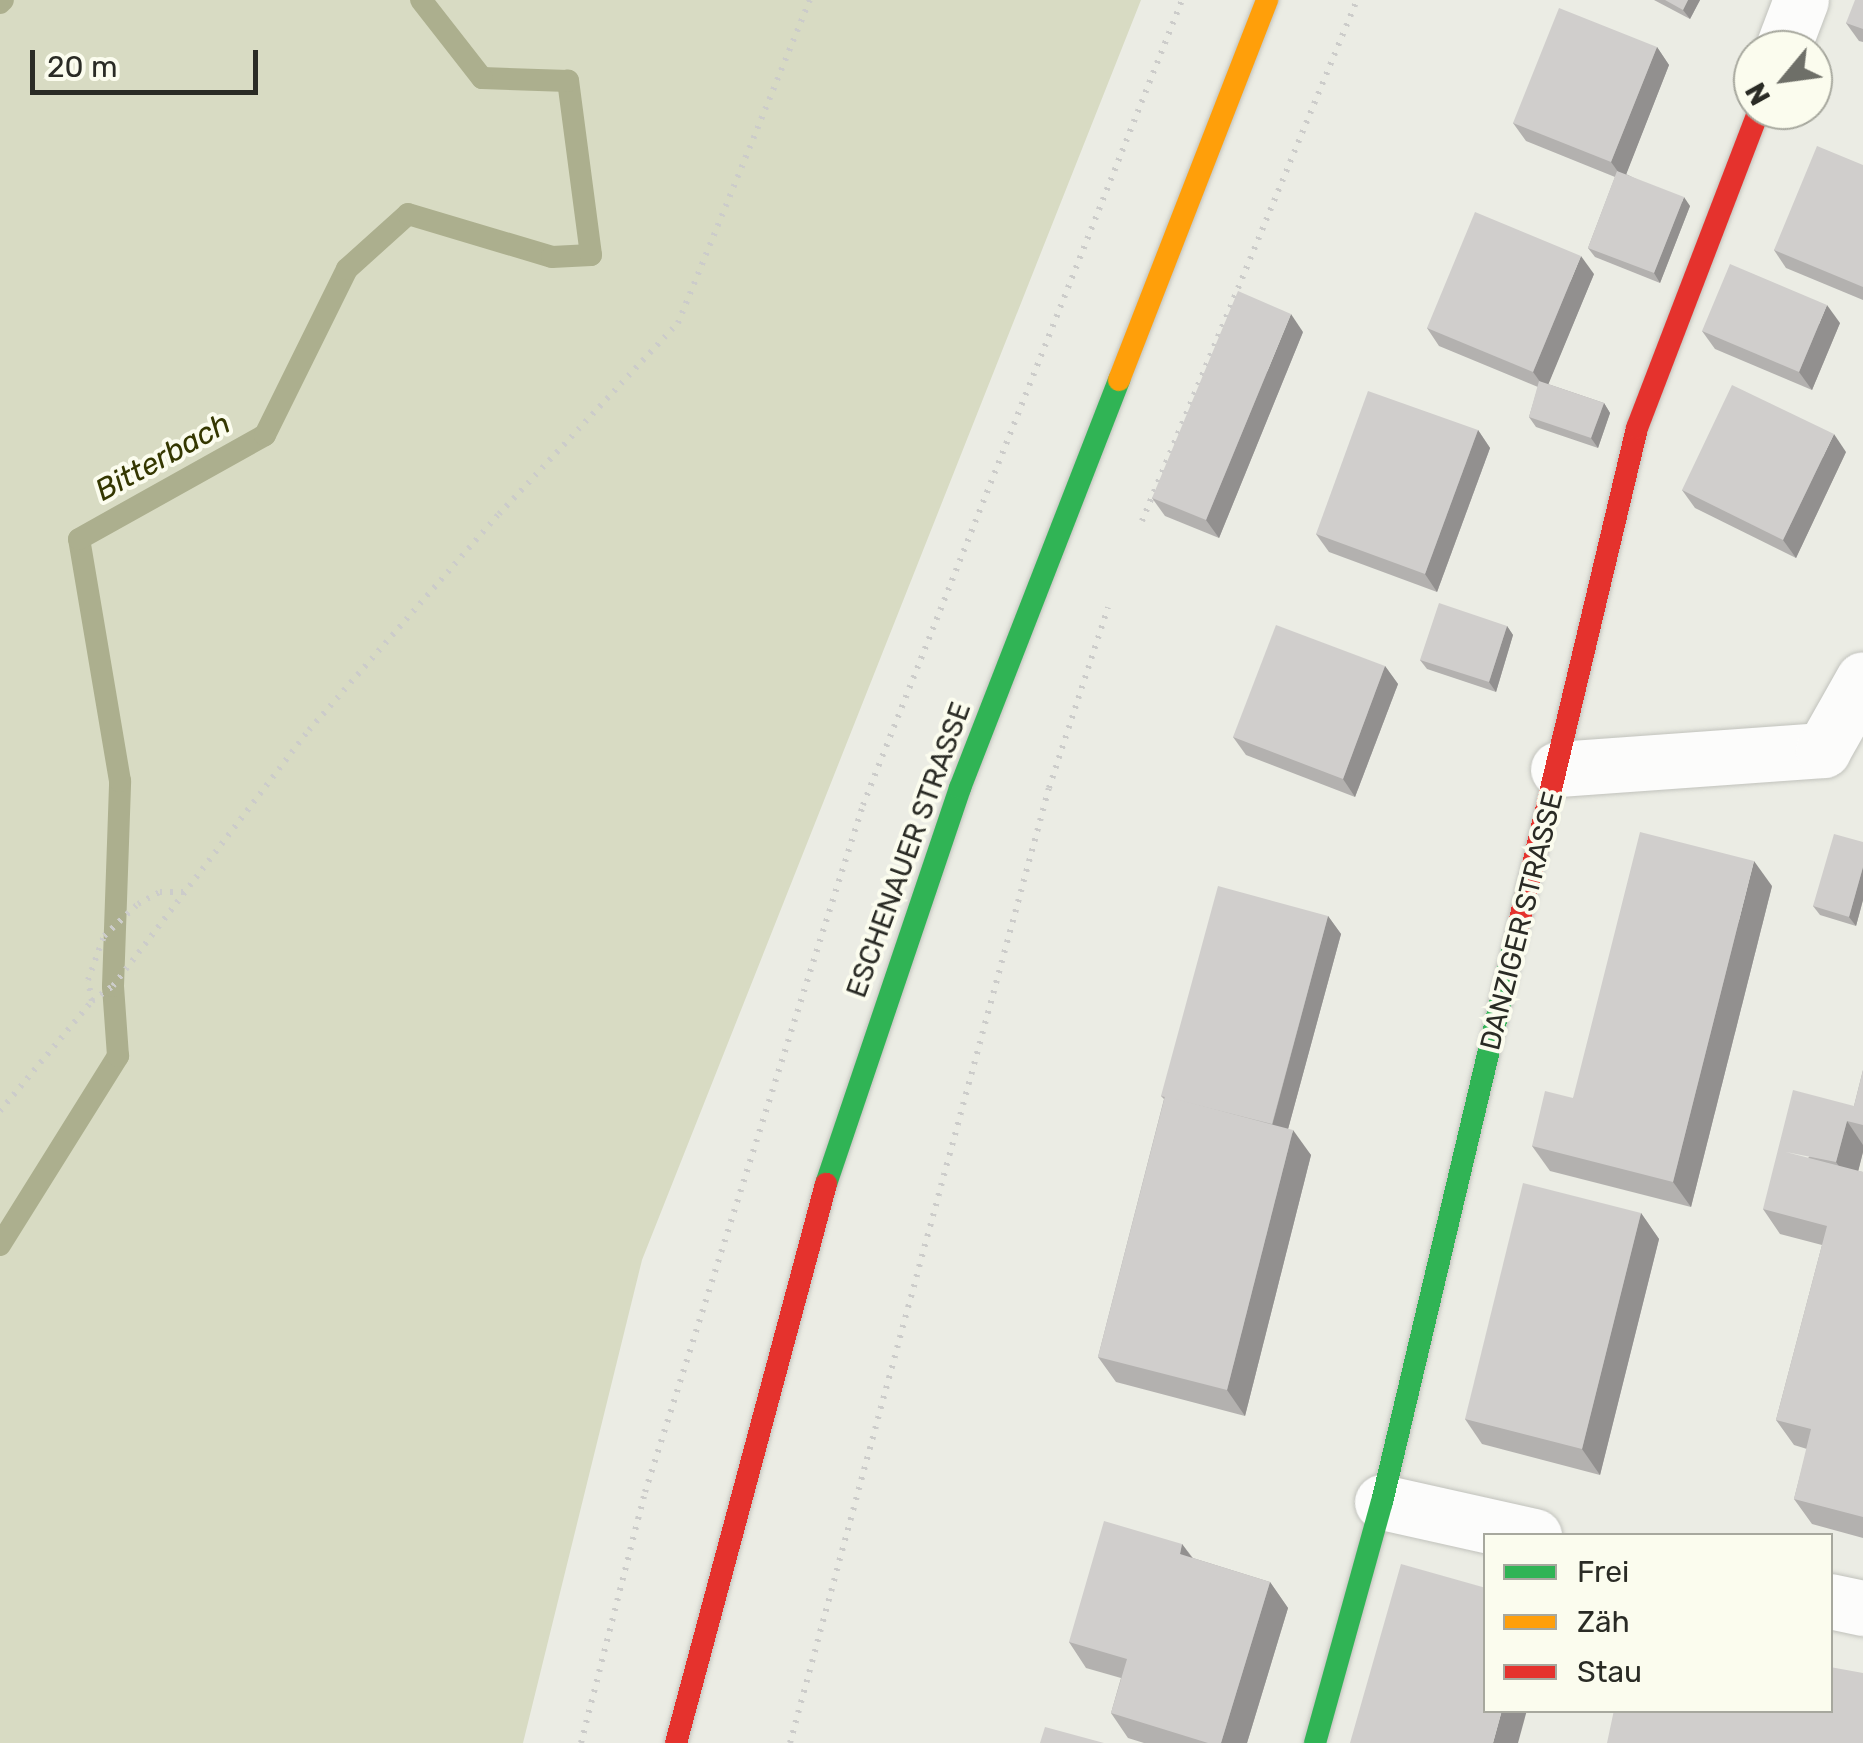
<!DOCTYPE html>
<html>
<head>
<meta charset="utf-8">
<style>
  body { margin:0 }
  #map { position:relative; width:1863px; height:1743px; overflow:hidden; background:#ebece4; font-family:Rubik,sans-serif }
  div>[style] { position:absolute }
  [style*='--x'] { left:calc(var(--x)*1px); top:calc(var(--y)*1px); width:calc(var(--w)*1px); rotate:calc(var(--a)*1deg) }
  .green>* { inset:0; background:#d8dbc3 }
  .stream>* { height:22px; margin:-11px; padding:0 11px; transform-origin:11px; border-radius:11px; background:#acaf8e }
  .path>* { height:6px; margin-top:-3px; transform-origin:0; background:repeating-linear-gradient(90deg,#ccccca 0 2.5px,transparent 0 10.5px) }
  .roads { filter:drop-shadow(0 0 2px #c1c2bc) drop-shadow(0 0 2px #c1c2bc) }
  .street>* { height:55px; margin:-27.5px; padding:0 27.5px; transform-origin:27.5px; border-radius:27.5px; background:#fcfcfb }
  .fast>* { height:22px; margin:-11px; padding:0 11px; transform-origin:11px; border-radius:11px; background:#30b455 }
  .slow>* { height:22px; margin:-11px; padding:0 11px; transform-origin:11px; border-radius:11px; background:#ff9f0a }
  .jam>* { height:22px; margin:-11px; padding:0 11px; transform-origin:11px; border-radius:11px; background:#e5322d }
  .wall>* { inset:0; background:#b3b1af }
  .shaded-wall>* { inset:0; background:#92908f }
  .building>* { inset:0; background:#d0cecc }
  span { translate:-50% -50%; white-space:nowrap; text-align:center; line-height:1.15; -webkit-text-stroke:8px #fbfcee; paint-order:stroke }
  .street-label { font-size:28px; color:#2a2b25 }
  .water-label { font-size:30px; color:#343700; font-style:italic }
  .legend { position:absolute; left:1483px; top:1533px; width:350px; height:180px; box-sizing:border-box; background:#fbfcee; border:2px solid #a7a89e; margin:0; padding:12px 18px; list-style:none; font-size:30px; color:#2a2b25 }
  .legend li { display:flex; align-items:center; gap:20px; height:50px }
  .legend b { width:50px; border:2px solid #a7a89e }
  .north { position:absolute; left:1733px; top:30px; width:100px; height:100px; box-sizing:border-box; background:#fbfcee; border:2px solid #a7a89e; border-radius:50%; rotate:241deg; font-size:28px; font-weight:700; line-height:40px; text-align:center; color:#2a2b25 }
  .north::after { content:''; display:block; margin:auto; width:35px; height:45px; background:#6e6f68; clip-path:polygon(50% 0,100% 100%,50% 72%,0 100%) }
  .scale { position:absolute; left:30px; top:50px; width:228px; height:45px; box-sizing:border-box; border:5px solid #2a2b25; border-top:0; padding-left:12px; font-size:30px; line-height:35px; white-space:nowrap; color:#2a2b25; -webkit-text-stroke:8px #fbfcee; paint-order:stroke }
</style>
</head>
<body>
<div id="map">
  <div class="green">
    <i style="clip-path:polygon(0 0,1141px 0,642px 1260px,523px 1743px,0 1743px)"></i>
  </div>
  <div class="stream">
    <i style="--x:0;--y:3;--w:4;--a:-45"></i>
    <i style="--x:0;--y:1245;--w:223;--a:-58"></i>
    <i style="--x:118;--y:1056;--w:70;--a:-94.1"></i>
    <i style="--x:113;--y:986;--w:205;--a:-88"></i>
    <i style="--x:120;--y:781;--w:245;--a:-99.6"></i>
    <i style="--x:79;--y:539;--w:213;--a:-29.2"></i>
    <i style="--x:265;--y:435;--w:185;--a:-63.7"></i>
    <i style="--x:347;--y:269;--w:82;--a:-42"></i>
    <i style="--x:408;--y:214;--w:150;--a:16.6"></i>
    <i style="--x:552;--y:257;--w:39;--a:-3"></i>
    <i style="--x:591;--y:255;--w:176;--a:-97.5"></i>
    <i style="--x:568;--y:81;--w:86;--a:-178"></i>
    <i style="--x:482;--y:78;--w:99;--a:-128"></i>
  </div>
  <div class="path">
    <i style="--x:1142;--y:521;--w:564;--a:-67.58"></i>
    <i style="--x:92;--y:1001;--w:21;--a:-101"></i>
    <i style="--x:88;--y:980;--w:47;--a:-70"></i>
    <i style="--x:104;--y:936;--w:47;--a:-43.3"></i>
    <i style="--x:138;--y:904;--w:25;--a:-29"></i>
    <i style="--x:160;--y:892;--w:27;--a:0"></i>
    <i style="--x:0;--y:1111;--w:143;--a:-50.1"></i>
    <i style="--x:92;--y:1001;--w:26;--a:-36"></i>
    <i style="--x:113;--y:986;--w:322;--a:-52.6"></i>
    <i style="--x:309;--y:730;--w:288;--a:-48.7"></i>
    <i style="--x:499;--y:514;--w:262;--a:-46.9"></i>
    <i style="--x:678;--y:323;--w:349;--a:-67.8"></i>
    <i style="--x:581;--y:1743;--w:259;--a:-75.7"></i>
    <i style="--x:645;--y:1492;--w:721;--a:-72.39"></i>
    <i style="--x:863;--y:805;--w:866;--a:-68.38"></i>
    <i style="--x:790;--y:1743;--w:989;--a:-74.83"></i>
    <i style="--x:1049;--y:788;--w:190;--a:-71.9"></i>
  </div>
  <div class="roads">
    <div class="street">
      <i style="--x:1782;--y:50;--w:53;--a:-69.2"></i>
      <i style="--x:1558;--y:769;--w:266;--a:-4.1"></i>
      <i style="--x:1823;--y:750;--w:81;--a:-60.6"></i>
      <i style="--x:1382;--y:1502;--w:156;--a:12.6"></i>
      <i style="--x:1830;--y:1601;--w:34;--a:12"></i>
    </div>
    <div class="fast">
      <i style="--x:826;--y:1184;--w:418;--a:-71.3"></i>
      <i style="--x:960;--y:788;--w:438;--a:-68.7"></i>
      <i style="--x:1315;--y:1743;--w:250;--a:-74.5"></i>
      <i style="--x:1382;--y:1502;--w:582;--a:-76.68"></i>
    </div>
    <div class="slow">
      <i style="--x:1119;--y:380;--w:408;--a:-68.7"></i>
    </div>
    <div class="jam">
      <i style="--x:1516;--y:936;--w:522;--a:-76.6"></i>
      <i style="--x:1637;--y:428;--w:341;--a:-69"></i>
      <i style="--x:676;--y:1743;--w:579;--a:-74.98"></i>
    </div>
  </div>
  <div class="wall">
    <i style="clip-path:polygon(1654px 0,1700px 0,1690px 19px)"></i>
    <i style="clip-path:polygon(1863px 0,1863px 42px,1859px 41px,1846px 23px)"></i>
    <i style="clip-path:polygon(1657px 47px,1669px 65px,1626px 174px,1690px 206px,1660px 283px,1595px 257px,1588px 248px,1615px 177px,1526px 141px,1513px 123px)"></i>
    <i style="clip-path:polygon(1863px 165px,1863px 300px,1786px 268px,1774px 250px)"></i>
    <i style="clip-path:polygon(1594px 274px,1548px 384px,1604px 403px,1610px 413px,1598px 448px,1536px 427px,1529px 417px,1538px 387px,1439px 346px,1427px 328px)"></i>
    <i style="clip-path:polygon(1840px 323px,1812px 390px,1715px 349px,1702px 331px)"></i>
    <i style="clip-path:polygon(1303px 332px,1219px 538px,1165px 516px,1152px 498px)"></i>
    <i style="clip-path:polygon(1478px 430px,1490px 448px,1437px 592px,1329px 552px,1316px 534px)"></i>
    <i style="clip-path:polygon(1846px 452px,1796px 558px,1695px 508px,1682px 490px)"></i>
    <i style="clip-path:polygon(1507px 626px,1513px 635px,1496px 692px,1427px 669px,1420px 660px)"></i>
    <i style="clip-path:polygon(1385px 666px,1398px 684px,1355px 797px,1246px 755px,1233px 737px)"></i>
    <i style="clip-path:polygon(1863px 842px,1863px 900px,1856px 926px,1820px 915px,1813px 906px)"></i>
    <i style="clip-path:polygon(1772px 886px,1691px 1207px,1550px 1171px,1532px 1146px,1573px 1098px)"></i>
    <i style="clip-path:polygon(1328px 916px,1341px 934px,1288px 1129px,1311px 1155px,1245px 1416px,1116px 1382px,1098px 1357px,1164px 1099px,1161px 1096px)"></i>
    <i style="clip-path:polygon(1863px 1070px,1863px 1152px,1858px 1171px,1863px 1172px,1863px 1538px,1812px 1524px,1794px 1499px,1807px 1449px,1794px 1445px,1776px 1420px,1822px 1245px,1780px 1234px,1763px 1209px,1854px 1106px)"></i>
    <i style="clip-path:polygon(1641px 1213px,1659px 1239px,1600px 1475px,1482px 1444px,1465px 1419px)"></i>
    <i style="clip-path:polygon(1182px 1544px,1193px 1558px,1270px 1582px,1288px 1608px,1247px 1743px,1144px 1743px,1128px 1738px,1111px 1713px,1121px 1678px,1086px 1668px,1069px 1642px)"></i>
  </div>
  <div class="shaded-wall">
    <i style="clip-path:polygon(1688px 0,1700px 0,1690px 19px,1683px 10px)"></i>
    <i style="clip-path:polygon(1657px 47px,1669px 65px,1624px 180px,1611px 162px)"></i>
    <i style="clip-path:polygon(1684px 197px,1690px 206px,1660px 283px,1654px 273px)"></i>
    <i style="clip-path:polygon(1581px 256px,1594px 274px,1546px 390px,1533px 372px)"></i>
    <i style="clip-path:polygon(1827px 305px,1840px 323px,1812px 390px,1799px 372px)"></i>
    <i style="clip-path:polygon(1291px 314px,1303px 332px,1219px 538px,1206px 520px)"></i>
    <i style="clip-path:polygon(1604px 403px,1610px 413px,1598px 448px,1591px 438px)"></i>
    <i style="clip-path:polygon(1478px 430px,1490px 448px,1437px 592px,1425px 574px)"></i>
    <i style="clip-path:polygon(1834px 434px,1846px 452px,1796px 558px,1783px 540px)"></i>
    <i style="clip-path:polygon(1507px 626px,1513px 635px,1496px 692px,1489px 682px)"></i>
    <i style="clip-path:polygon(1385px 666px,1398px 684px,1355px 797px,1343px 779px)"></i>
    <i style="clip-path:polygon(1754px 861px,1772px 886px,1691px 1207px,1673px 1182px)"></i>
    <i style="clip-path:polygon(1863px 867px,1863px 900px,1856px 926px,1849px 917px)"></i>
    <i style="clip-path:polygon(1328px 916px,1341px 934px,1284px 1144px,1272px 1126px)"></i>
    <i style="clip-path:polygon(1847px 1121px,1863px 1145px,1863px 1152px,1854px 1188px,1836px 1162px)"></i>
    <i style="clip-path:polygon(1293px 1130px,1311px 1155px,1245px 1416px,1227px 1390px)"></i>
    <i style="clip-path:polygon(1641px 1213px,1659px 1239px,1600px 1475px,1582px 1449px)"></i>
    <i style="clip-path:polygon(1182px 1544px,1200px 1569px,1180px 1554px)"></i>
    <i style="clip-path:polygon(1270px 1582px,1288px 1608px,1247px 1743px,1221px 1743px)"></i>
    <i style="clip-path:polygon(1502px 1710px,1527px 1710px,1518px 1743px,1493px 1743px)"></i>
  </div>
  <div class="building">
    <i style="clip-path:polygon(1665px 0,1688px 0,1683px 10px)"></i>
    <i style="clip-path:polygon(1855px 0,1863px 0,1863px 29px,1846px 23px)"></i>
    <i style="clip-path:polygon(1559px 8px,1657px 47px,1611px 162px,1513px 123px)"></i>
    <i style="clip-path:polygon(1817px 146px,1863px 165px,1863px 287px,1774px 250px)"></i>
    <i style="clip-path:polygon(1617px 171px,1684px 197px,1654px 273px,1588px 248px)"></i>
    <i style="clip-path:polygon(1475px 212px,1581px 256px,1533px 372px,1427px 328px)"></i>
    <i style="clip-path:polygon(1730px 264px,1827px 305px,1799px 372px,1702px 331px)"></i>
    <i style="clip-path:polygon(1238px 291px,1291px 314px,1206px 520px,1152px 498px)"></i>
    <i style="clip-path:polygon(1539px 381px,1604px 403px,1591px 438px,1529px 417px)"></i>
    <i style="clip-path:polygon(1732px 385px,1834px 434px,1783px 540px,1682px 490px)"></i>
    <i style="clip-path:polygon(1368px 391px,1478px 430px,1425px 574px,1316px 534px)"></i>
    <i style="clip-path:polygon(1439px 603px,1507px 626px,1489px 682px,1420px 660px)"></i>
    <i style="clip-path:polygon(1276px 625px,1385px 666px,1343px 779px,1233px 737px)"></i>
    <i style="clip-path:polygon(1640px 832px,1754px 861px,1673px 1182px,1532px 1146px,1545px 1091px,1573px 1098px)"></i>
    <i style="clip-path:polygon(1834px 834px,1863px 842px,1863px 867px,1849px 917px,1813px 906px)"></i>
    <i style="clip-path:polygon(1218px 886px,1328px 916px,1272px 1124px,1161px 1096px)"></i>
    <i style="clip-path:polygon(1863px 1070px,1863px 1125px,1847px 1121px,1836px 1162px,1786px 1152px,1863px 1172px,1863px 1517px,1794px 1499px,1811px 1429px,1776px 1420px,1827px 1226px,1763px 1209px,1793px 1090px,1854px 1106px)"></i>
    <i style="clip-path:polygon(1165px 1096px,1293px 1130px,1227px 1390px,1098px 1357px)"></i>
    <i style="clip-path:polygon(1523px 1183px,1641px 1213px,1582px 1449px,1465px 1419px)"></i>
    <i style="clip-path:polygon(1104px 1521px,1182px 1544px,1180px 1554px,1270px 1582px,1221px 1743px,1208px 1743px,1111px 1713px,1127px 1659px,1069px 1642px)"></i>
    <i style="clip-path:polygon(1401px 1564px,1486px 1588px,1486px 1710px,1502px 1710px,1493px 1743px,1350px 1743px)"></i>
    <i style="clip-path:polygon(1830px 1667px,1863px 1673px,1863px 1743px,1607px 1743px,1614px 1710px,1830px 1710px)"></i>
    <i style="clip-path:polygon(1045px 1727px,1104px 1743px,1040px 1743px)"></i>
  </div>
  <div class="street-label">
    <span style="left:909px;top:850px;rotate:-70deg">ESCHENAUER STRASSE</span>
    <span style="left:1522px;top:921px;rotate:-76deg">DANZIGER STRASSE</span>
  </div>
  <div class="water-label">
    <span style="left:163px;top:457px;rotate:-29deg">Bitterbach</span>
  </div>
  <ul class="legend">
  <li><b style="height:12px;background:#30b455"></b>Frei</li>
  <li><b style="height:12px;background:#ff9f0a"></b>Zäh</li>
  <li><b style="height:12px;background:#e5322d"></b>Stau</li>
  </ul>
  <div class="north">N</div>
  <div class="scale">20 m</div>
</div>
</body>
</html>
